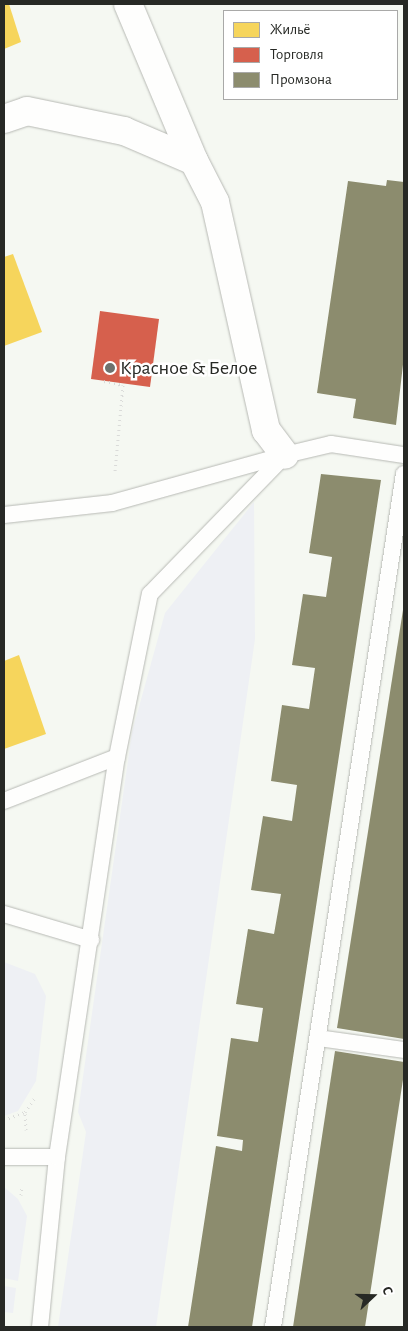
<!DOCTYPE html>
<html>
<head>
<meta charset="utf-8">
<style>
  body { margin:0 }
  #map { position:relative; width:408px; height:1331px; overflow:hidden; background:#f5f8f2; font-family:"Alegreya Sans",sans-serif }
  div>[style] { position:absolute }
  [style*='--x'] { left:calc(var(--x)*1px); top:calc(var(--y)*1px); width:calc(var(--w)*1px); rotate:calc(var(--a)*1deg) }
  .green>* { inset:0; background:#eef0f4 }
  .homes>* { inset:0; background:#f6d55c }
  .shops>* { inset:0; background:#d6604d }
  .industry>* { inset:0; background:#8c8c6e }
  .path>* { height:3px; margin-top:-1.5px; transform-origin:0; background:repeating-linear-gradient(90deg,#dadbd9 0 1px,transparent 0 5px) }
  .roads { filter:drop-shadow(0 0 1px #b7b9b4) drop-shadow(0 0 1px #b7b9b4) }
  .service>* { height:16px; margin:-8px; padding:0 8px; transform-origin:8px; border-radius:8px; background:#fefefd }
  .minor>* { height:28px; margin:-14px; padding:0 14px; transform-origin:14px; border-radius:14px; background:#fefefd }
  .dots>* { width:14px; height:14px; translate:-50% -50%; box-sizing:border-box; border:2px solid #fff; border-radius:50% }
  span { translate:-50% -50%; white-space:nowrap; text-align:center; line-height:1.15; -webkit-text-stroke:5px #fff; paint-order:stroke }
  .poi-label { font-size:20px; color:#272925 }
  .left { translate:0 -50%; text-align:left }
  .frame { position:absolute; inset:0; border:5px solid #272925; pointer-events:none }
  .legend { position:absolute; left:223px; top:10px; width:175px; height:90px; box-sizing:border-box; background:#fff; border:1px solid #a9a9a8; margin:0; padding:6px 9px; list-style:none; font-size:15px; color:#272925 }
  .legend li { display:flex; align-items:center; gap:10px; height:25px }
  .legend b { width:25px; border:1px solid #a9a9a8 }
  .north { position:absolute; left:348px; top:1271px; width:50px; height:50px; -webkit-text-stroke:4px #fff; paint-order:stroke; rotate:69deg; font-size:14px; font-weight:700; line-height:20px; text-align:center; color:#272925 }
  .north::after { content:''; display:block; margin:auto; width:18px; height:22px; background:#272925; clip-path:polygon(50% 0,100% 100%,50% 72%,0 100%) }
</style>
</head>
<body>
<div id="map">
  <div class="green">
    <i style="clip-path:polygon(254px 502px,255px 639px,156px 1327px,58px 1327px,86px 1132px,78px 1112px,132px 732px,165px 613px)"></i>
    <i style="clip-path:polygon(4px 962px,35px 974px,46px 996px,36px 1081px,18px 1111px,4px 1116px)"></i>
    <i style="clip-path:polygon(4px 1187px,18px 1199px,27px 1216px,18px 1281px,4px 1278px)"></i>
    <i style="clip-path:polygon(4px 1286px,16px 1288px,13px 1313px,4px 1312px)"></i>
  </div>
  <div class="homes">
    <i style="clip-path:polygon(4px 4px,9px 4px,21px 42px,4px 49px)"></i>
    <i style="clip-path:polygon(13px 254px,42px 332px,4px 346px,4px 257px)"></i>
    <i style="clip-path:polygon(19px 655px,46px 734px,4px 749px,4px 661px)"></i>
  </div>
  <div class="shops">
    <i style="clip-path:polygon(100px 311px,159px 319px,150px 387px,91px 379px)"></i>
  </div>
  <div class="industry">
    <i style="clip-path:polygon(387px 180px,404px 182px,404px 356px,396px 425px,353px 418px,356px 399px,317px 393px,348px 181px,386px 186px)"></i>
    <i style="clip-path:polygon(321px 474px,381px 480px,252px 1327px,188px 1327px,216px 1146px,242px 1151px,243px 1140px,217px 1136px,231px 1038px,258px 1042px,263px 1008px,236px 1004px,248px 929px,274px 934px,281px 894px,251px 890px,263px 816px,292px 821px,297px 785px,271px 781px,282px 705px,309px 709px,315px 668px,292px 665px,303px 594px,326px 597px,332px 557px,309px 553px)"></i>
    <i style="clip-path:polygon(403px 610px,404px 610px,404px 1039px,337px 1028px)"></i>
    <i style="clip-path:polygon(335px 1051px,404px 1062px,404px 1073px,365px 1327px,293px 1327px)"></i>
  </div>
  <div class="path">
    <i style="--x:104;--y:381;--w:19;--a:12"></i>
    <i style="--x:123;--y:385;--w:87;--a:95.3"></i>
    <i style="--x:4;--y:1120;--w:22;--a:-21"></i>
    <i style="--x:26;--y:1130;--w:18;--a:-93"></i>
    <i style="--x:25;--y:1112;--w:18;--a:-56"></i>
    <i style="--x:21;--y:1195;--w:9;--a:-84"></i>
  </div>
  <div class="roads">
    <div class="service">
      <i style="--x:4;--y:515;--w:109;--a:-6.3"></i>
      <i style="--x:112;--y:503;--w:180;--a:-15.5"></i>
      <i style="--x:4;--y:801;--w:121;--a:-21.3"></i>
      <i style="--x:4;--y:914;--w:91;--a:16.6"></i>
      <i style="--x:318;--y:1038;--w:87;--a:7.9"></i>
      <i style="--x:4;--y:1157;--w:53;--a:0"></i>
      <i style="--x:57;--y:1157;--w:171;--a:95.7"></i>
      <i style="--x:57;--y:1157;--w:404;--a:-81.5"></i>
      <i style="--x:117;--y:757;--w:166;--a:-78.6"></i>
      <i style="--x:150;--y:594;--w:194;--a:-45.8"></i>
      <i style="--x:285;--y:455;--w:47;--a:-13.4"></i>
      <i style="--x:331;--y:444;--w:74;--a:8.6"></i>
      <i style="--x:273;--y:1327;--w:863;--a:-81.27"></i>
    </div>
    <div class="minor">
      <i style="--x:128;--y:4;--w:170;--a:67.2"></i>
      <i style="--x:4;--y:119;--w:24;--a:-19"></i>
      <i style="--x:27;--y:111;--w:99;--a:11.7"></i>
      <i style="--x:124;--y:131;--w:76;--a:23.2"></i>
      <i style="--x:194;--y:161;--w:46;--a:62.9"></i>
      <i style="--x:215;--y:202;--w:234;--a:77.4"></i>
      <i style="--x:266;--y:430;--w:31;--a:53"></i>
    </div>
  </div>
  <div class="dots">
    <i style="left:110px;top:368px;background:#6f716d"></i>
  </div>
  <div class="poi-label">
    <span class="left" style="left:120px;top:368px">Красное &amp; Белое</span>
  </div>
  <div class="frame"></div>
  <ul class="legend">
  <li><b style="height:14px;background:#f6d55c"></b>Жильё</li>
  <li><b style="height:14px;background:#d6604d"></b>Торговля</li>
  <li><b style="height:14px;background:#8c8c6e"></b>Промзона</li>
  </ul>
  <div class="north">С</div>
</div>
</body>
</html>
